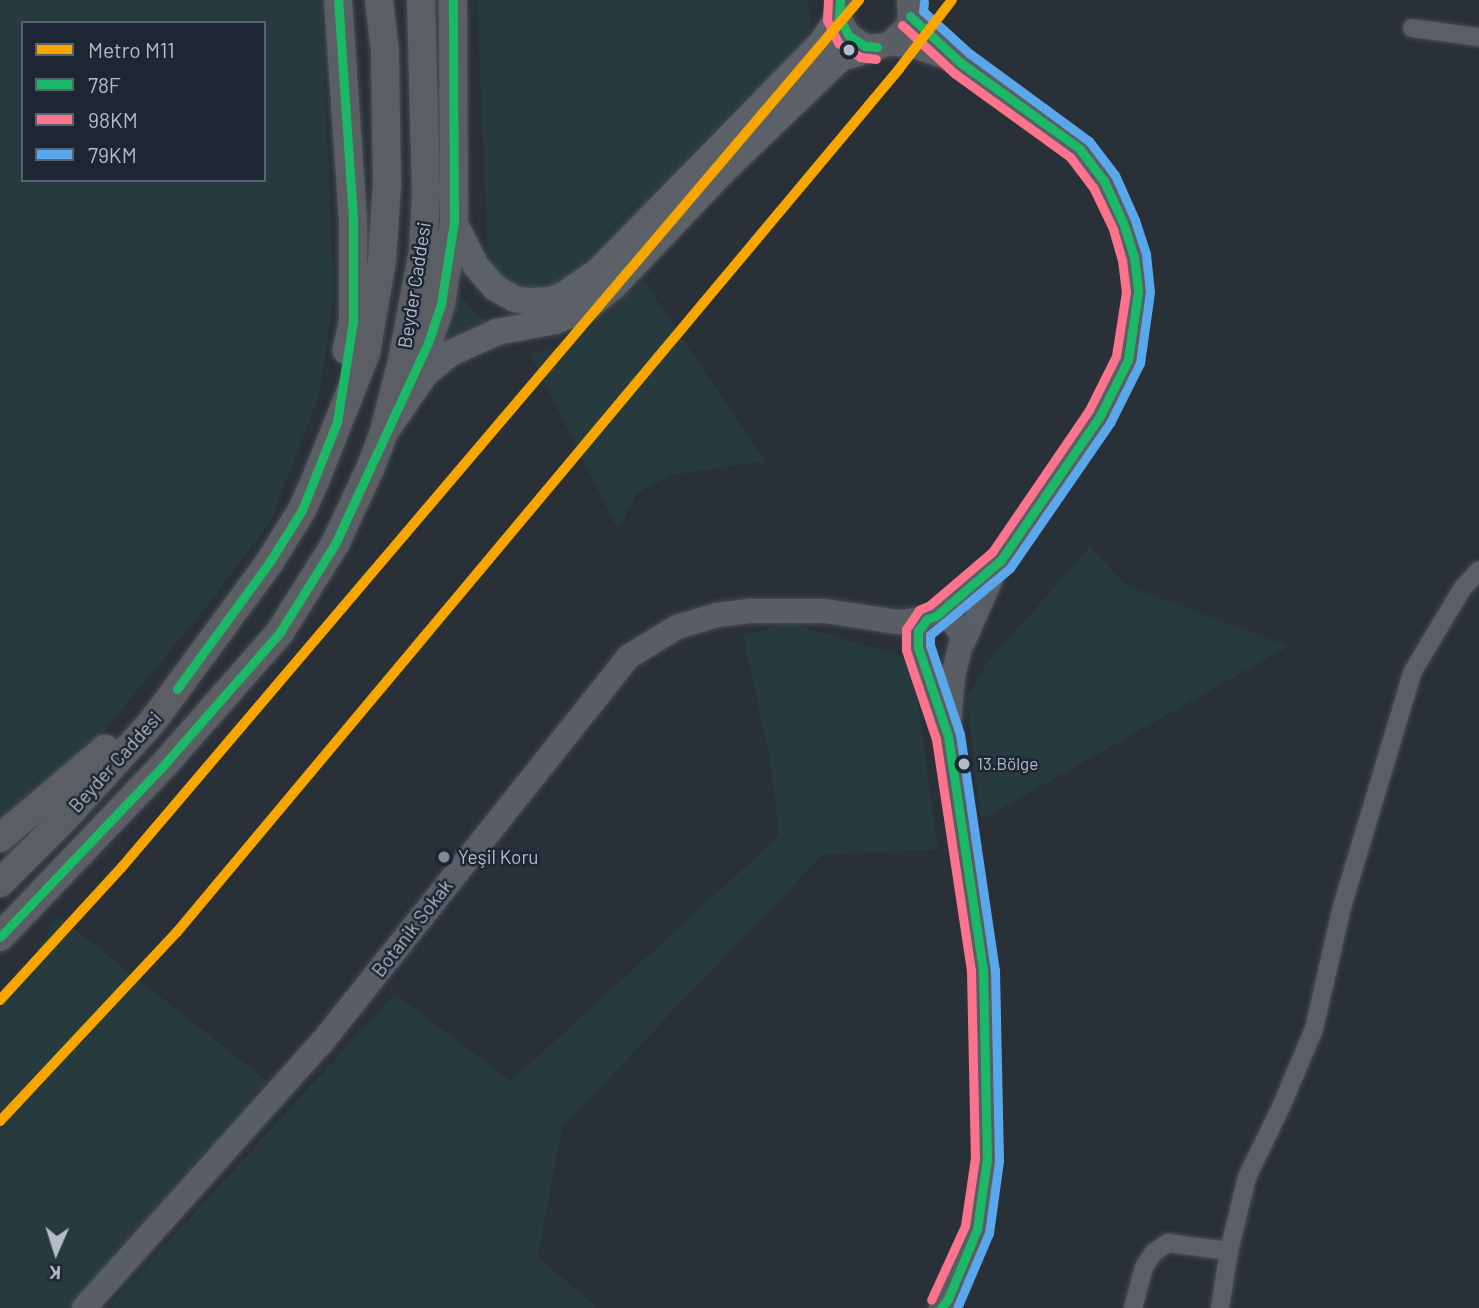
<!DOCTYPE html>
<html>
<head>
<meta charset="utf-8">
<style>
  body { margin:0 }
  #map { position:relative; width:1479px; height:1308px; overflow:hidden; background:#2a3038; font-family:Barlow,sans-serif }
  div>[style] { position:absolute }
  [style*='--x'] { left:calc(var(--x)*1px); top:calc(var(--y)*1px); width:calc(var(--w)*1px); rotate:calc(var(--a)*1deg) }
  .green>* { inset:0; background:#273a3e }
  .roads { filter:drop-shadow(0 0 2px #484c53) drop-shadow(0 0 2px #484c53) }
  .minor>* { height:18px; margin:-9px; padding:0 9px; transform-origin:9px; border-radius:9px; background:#5a5e66 }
  .tertiary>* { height:21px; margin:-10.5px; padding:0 10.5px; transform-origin:10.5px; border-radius:10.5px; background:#5a5e66 }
  .secondary>* { height:24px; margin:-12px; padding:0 12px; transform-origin:12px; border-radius:12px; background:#595d64 }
  .primary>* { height:26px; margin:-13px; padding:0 13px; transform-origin:13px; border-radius:13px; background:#5c6168 }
  .trunk>* { height:28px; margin:-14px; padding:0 14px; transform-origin:14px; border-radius:14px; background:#5b5f64 }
  .bus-1>* { height:9px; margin:-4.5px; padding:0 4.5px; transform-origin:4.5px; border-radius:4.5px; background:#1ab867 }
  .bus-2>* { height:9px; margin:-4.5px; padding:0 4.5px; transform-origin:4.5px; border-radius:4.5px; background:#fc738d }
  .bus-3>* { height:9px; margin:-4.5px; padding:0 4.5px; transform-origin:4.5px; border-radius:4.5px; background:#5aa8eb }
  .metro-1>* { height:10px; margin:-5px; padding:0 5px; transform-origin:5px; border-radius:5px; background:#f7a600 }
  .dots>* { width:19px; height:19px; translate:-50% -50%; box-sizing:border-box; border:4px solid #1d2633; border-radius:50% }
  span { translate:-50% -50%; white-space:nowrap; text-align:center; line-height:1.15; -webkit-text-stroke:5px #1d2633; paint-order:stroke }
  .bus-label { font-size:17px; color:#b4bcc9 }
  .left { translate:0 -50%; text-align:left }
  .street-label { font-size:19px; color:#b4bcc9 }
  .poi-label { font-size:19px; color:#b4bcc9 }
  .legend { position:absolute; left:21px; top:21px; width:245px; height:161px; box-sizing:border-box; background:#1d2633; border:2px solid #59626f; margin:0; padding:9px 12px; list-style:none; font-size:21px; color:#b4bcc9 }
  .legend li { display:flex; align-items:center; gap:14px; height:35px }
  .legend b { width:35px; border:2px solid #59626f }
  .north { position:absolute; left:21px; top:1217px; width:70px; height:70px; -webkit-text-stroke:5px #1d2633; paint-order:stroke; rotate:183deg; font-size:19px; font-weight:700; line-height:28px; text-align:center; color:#b4bcc9 }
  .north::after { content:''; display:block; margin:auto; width:24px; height:32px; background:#b4bcc9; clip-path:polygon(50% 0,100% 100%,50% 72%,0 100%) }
</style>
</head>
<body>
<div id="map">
  <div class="green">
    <i style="clip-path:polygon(evenodd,0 0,321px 0,334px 294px,320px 393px,270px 522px,199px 616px,95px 741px,0 822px,0 0,23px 23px,264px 23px,264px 180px,23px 180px,23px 23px)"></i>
    <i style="clip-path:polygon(477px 0,806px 0,810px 7px,810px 35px,573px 278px,551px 293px,505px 286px,488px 263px)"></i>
    <i style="clip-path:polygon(643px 280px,765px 461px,671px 475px,637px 493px,618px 530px,530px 354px,573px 342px)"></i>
    <i style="clip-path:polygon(456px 290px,477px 315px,500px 326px,437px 349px)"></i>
    <i style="clip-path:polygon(1090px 547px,1126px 585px,1289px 646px,981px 820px,967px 697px,986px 664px)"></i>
    <i style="clip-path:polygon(788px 623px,906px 657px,917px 695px,938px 850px,823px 854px,562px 1127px,538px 1257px,598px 1308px,107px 1308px,395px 994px,511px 1081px,779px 836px,770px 760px,743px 636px)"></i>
    <i style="clip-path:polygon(58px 916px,267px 1081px,69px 1308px,0 1308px,0 994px,30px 962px)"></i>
  </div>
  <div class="roads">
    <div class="minor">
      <i style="--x:1412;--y:28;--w:68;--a:7.7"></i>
      <i style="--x:1133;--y:1308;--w:42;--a:-75"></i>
      <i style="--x:1144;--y:1267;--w:18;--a:-56"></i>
      <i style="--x:1154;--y:1252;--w:17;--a:-33"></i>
      <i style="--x:1168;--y:1243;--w:62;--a:7.5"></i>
      <i style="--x:1220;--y:1308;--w:58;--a:-81"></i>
      <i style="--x:1229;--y:1251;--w:76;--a:-76.3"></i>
      <i style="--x:1247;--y:1177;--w:78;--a:-64.1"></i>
      <i style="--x:1281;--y:1107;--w:85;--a:-67.1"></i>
      <i style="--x:1314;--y:1029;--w:125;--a:-77.1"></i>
      <i style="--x:1342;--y:907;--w:246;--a:-73.3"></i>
      <i style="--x:1413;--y:671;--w:96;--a:-59.1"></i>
      <i style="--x:1462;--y:589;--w:25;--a:-48"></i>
    </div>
    <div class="tertiary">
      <i style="--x:910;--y:16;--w:69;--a:42.7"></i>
      <i style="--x:961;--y:63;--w:145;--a:35.8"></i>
      <i style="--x:1079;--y:148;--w:41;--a:52.9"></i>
      <i style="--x:1104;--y:181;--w:48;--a:65.6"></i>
      <i style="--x:1124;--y:225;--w:34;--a:73"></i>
      <i style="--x:1134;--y:257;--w:35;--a:83"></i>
      <i style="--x:1138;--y:292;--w:33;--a:95"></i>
      <i style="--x:1135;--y:325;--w:36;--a:101"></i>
      <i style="--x:1128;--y:360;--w:63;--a:116.6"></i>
      <i style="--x:1100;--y:416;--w:175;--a:124.5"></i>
      <i style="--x:1001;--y:560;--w:86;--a:139.3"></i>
      <i style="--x:889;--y:44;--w:24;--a:7"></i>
      <i style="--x:913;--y:47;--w:41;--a:18.4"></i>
      <i style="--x:964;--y:642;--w:84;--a:-66.2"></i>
    </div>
    <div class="secondary">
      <i style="--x:840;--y:0;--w:17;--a:93"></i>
      <i style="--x:839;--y:17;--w:20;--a:63"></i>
      <i style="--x:848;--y:35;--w:20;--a:33"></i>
      <i style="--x:865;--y:46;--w:12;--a:5"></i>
      <i style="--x:877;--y:47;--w:12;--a:-14"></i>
      <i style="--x:889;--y:44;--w:24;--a:-42"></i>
      <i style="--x:907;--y:28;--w:12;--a:-76"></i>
      <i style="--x:910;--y:16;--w:16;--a:-94"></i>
      <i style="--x:84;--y:1308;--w:358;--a:-48.2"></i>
      <i style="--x:323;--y:1041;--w:490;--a:-51.5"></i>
      <i style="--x:628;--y:657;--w:57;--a:-31.5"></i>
      <i style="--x:677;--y:627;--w:42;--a:-16.7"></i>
      <i style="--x:717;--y:615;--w:35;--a:-7"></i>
      <i style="--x:752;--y:611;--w:73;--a:0"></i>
      <i style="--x:825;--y:611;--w:74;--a:8.6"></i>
      <i style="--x:898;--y:622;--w:29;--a:-6"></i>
      <i style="--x:941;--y:1308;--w:11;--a:-52"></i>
      <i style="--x:948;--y:1299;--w:76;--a:-67.5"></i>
      <i style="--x:977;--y:1229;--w:71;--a:-81.9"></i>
      <i style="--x:987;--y:1159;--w:189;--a:-91.2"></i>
      <i style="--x:983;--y:970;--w:237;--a:-98.5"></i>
      <i style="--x:948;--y:736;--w:102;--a:-108.3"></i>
      <i style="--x:916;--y:639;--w:16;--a:-68"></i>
      <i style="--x:922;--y:624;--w:16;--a:-30"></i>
      <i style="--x:936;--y:616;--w:14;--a:8"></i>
      <i style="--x:950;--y:618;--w:21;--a:53"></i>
      <i style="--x:963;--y:635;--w:42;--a:103.7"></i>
      <i style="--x:953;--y:676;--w:60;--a:94.8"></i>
    </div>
    <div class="primary">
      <i style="--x:454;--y:222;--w:49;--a:63.4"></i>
      <i style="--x:476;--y:266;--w:29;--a:49"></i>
      <i style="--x:495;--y:288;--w:23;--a:29"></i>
      <i style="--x:515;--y:299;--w:11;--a:10"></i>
      <i style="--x:526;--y:301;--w:25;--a:-2"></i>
      <i style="--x:551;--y:300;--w:15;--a:-23"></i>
      <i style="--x:565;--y:294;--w:40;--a:-34.9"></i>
      <i style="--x:598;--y:271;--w:320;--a:-45.6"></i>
      <i style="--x:822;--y:42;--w:30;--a:-56"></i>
      <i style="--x:386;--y:431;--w:69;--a:-55.6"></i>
      <i style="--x:425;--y:374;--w:33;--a:-39"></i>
      <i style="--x:451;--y:353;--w:51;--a:-24.5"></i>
      <i style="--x:497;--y:332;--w:59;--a:-10.7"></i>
      <i style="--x:555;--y:321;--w:35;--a:-22"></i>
      <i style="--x:587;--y:308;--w:35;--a:-39"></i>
      <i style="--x:614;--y:286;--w:157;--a:-46.5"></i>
      <i style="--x:722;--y:172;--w:165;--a:-43.8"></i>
      <i style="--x:841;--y:58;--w:38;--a:-17"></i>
    </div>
    <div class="trunk">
      <i style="--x:338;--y:0;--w:219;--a:86.1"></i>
      <i style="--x:353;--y:218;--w:103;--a:90"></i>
      <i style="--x:353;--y:321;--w:30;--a:102"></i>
      <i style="--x:408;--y:386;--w:47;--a:-65.1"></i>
      <i style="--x:428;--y:343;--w:41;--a:-71.6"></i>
      <i style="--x:441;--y:304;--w:83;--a:-81"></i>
      <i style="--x:454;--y:222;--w:222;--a:-90.3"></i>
      <i style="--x:0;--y:838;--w:138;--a:-40.3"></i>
      <i style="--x:0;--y:883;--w:93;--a:-45"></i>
      <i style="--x:66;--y:817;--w:130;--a:-47.8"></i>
      <i style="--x:153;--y:721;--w:196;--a:-53.7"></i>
      <i style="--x:269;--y:563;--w:62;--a:-58.1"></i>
      <i style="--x:302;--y:510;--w:37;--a:-66"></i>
      <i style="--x:317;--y:476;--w:132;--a:-68.3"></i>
      <i style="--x:366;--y:353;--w:94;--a:-80.2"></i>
      <i style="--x:382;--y:260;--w:76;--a:-86.2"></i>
      <i style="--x:387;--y:184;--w:132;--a:-90.9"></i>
      <i style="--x:385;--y:52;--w:52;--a:-96.6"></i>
      <i style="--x:0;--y:937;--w:235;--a:-46.4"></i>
      <i style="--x:162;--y:767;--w:179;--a:-48.8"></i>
      <i style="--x:280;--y:632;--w:104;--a:-58"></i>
      <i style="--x:335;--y:544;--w:83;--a:-65"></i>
      <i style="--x:370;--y:469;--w:36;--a:-69"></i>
      <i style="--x:383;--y:435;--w:76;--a:-75.6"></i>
      <i style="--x:402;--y:361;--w:111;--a:-79.1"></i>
      <i style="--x:423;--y:252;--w:59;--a:-87.1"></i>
      <i style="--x:426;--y:193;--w:193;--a:-91.5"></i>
    </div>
  </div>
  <div class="bus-1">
    <i style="--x:840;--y:0;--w:17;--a:93"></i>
    <i style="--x:839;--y:17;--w:20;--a:63"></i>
    <i style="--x:848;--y:35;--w:20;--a:33"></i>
    <i style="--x:865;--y:46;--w:12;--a:5"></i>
    <i style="--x:910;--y:16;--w:69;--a:42.7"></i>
    <i style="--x:961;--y:63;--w:145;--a:35.8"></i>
    <i style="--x:1079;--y:148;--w:41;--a:52.9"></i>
    <i style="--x:1104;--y:181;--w:48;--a:65.6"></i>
    <i style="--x:1124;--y:225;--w:34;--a:73"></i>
    <i style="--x:1134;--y:257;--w:35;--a:83"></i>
    <i style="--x:1138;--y:292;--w:69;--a:98.4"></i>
    <i style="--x:1128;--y:360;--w:63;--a:116.6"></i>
    <i style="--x:1100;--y:416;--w:175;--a:124.5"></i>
    <i style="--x:1001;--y:560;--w:86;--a:139.3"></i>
    <i style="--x:936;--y:616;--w:9;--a:162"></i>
    <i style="--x:927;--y:619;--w:15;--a:127"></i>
    <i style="--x:918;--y:631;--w:16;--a:90"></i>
    <i style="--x:918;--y:647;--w:94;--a:71.4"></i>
    <i style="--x:948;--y:736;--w:237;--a:81.5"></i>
    <i style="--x:983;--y:970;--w:189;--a:88.8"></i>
    <i style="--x:987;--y:1159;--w:71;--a:98.1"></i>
    <i style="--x:977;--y:1229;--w:76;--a:112.5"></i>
    <i style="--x:948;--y:1299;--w:11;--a:128"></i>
    <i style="--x:177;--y:689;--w:156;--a:-53.9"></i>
    <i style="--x:269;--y:563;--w:62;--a:-58.1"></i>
    <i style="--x:302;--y:510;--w:95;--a:-68.3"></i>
    <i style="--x:337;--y:422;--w:102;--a:-81"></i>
    <i style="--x:353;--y:321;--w:103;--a:-90"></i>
    <i style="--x:353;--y:218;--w:219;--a:-93.9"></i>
    <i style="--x:0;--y:937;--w:235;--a:-46.4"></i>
    <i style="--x:162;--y:767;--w:179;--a:-48.8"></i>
    <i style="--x:280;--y:632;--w:104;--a:-58"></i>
    <i style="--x:335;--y:544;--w:221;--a:-65.2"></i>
    <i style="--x:428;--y:343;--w:41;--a:-71.6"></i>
    <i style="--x:441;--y:304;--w:83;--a:-81"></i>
    <i style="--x:454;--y:222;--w:222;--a:-90.3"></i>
  </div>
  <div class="bus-2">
    <i style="--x:828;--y:0;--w:20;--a:93"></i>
    <i style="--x:827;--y:20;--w:25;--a:64"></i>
    <i style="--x:838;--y:43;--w:26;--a:32"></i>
    <i style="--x:860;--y:57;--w:16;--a:7"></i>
    <i style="--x:902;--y:25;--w:71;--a:42.7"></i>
    <i style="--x:954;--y:73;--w:143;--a:35.9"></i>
    <i style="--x:1070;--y:157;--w:38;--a:53"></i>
    <i style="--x:1093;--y:187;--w:47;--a:64.5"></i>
    <i style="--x:1113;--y:229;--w:32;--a:74"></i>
    <i style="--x:1122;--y:260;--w:32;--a:83"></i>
    <i style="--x:1126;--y:292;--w:65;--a:98.9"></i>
    <i style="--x:1116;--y:356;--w:60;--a:116.6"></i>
    <i style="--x:1089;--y:410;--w:172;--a:124.3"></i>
    <i style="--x:992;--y:552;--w:82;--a:139.5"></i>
    <i style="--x:930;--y:605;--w:12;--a:156"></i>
    <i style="--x:919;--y:610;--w:23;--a:124"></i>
    <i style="--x:906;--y:629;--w:21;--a:90"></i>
    <i style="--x:906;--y:650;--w:94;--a:71.4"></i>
    <i style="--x:936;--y:739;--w:235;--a:81.4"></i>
    <i style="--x:971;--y:971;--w:187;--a:88.8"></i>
    <i style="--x:975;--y:1158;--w:69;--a:98.4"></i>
    <i style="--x:965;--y:1226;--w:81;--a:114.7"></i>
  </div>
  <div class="bus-3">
    <i style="--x:924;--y:2;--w:9;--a:96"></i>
    <i style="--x:923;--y:11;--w:62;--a:42.4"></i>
    <i style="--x:969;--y:53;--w:149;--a:36.3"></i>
    <i style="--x:1089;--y:141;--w:43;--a:52.6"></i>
    <i style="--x:1115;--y:175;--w:49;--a:66"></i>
    <i style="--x:1135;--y:220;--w:36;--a:72"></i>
    <i style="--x:1146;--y:254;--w:38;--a:84"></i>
    <i style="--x:1150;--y:292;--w:72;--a:98"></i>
    <i style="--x:1140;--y:363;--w:67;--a:116.6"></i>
    <i style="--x:1110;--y:423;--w:176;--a:124.6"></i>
    <i style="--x:1010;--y:568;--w:104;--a:140.1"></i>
    <i style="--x:930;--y:635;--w:10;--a:90"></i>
    <i style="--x:930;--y:645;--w:94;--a:71.4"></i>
    <i style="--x:960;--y:734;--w:239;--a:81.6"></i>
    <i style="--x:995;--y:970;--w:191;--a:88.8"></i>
    <i style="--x:999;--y:1161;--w:73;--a:97.9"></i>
    <i style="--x:989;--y:1233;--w:82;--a:113.1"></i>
  </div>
  <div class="metro-1">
    <i style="--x:0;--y:1000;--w:180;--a:-47.5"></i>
    <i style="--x:122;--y:867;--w:1138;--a:-49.63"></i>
    <i style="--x:0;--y:1121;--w:259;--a:-46.9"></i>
    <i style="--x:177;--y:932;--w:1125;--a:-50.08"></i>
    <i style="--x:899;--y:69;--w:87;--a:-52.5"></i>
  </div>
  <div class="dots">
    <i style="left:849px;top:50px;background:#b4bcc9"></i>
    <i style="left:964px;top:764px;background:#b4bcc9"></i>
    <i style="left:444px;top:857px;background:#848b96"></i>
  </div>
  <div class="bus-label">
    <span class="left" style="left:977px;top:764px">13.Bölge</span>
  </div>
  <div class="street-label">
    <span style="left:414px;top:285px;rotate:-81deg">Beyder Caddesi</span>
    <span style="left:115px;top:762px;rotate:-48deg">Beyder Caddesi</span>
    <span style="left:412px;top:928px;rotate:-52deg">Botanik Sokak</span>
  </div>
  <div class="poi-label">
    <span class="left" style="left:458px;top:857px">Yeşil Koru</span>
  </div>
  <ul class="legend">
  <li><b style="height:9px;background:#f7a600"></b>Metro M11</li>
  <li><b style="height:9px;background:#1ab867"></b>78F</li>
  <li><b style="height:9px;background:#fc738d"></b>98KM</li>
  <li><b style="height:9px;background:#5aa8eb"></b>79KM</li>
  </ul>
  <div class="north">K</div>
</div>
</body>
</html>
